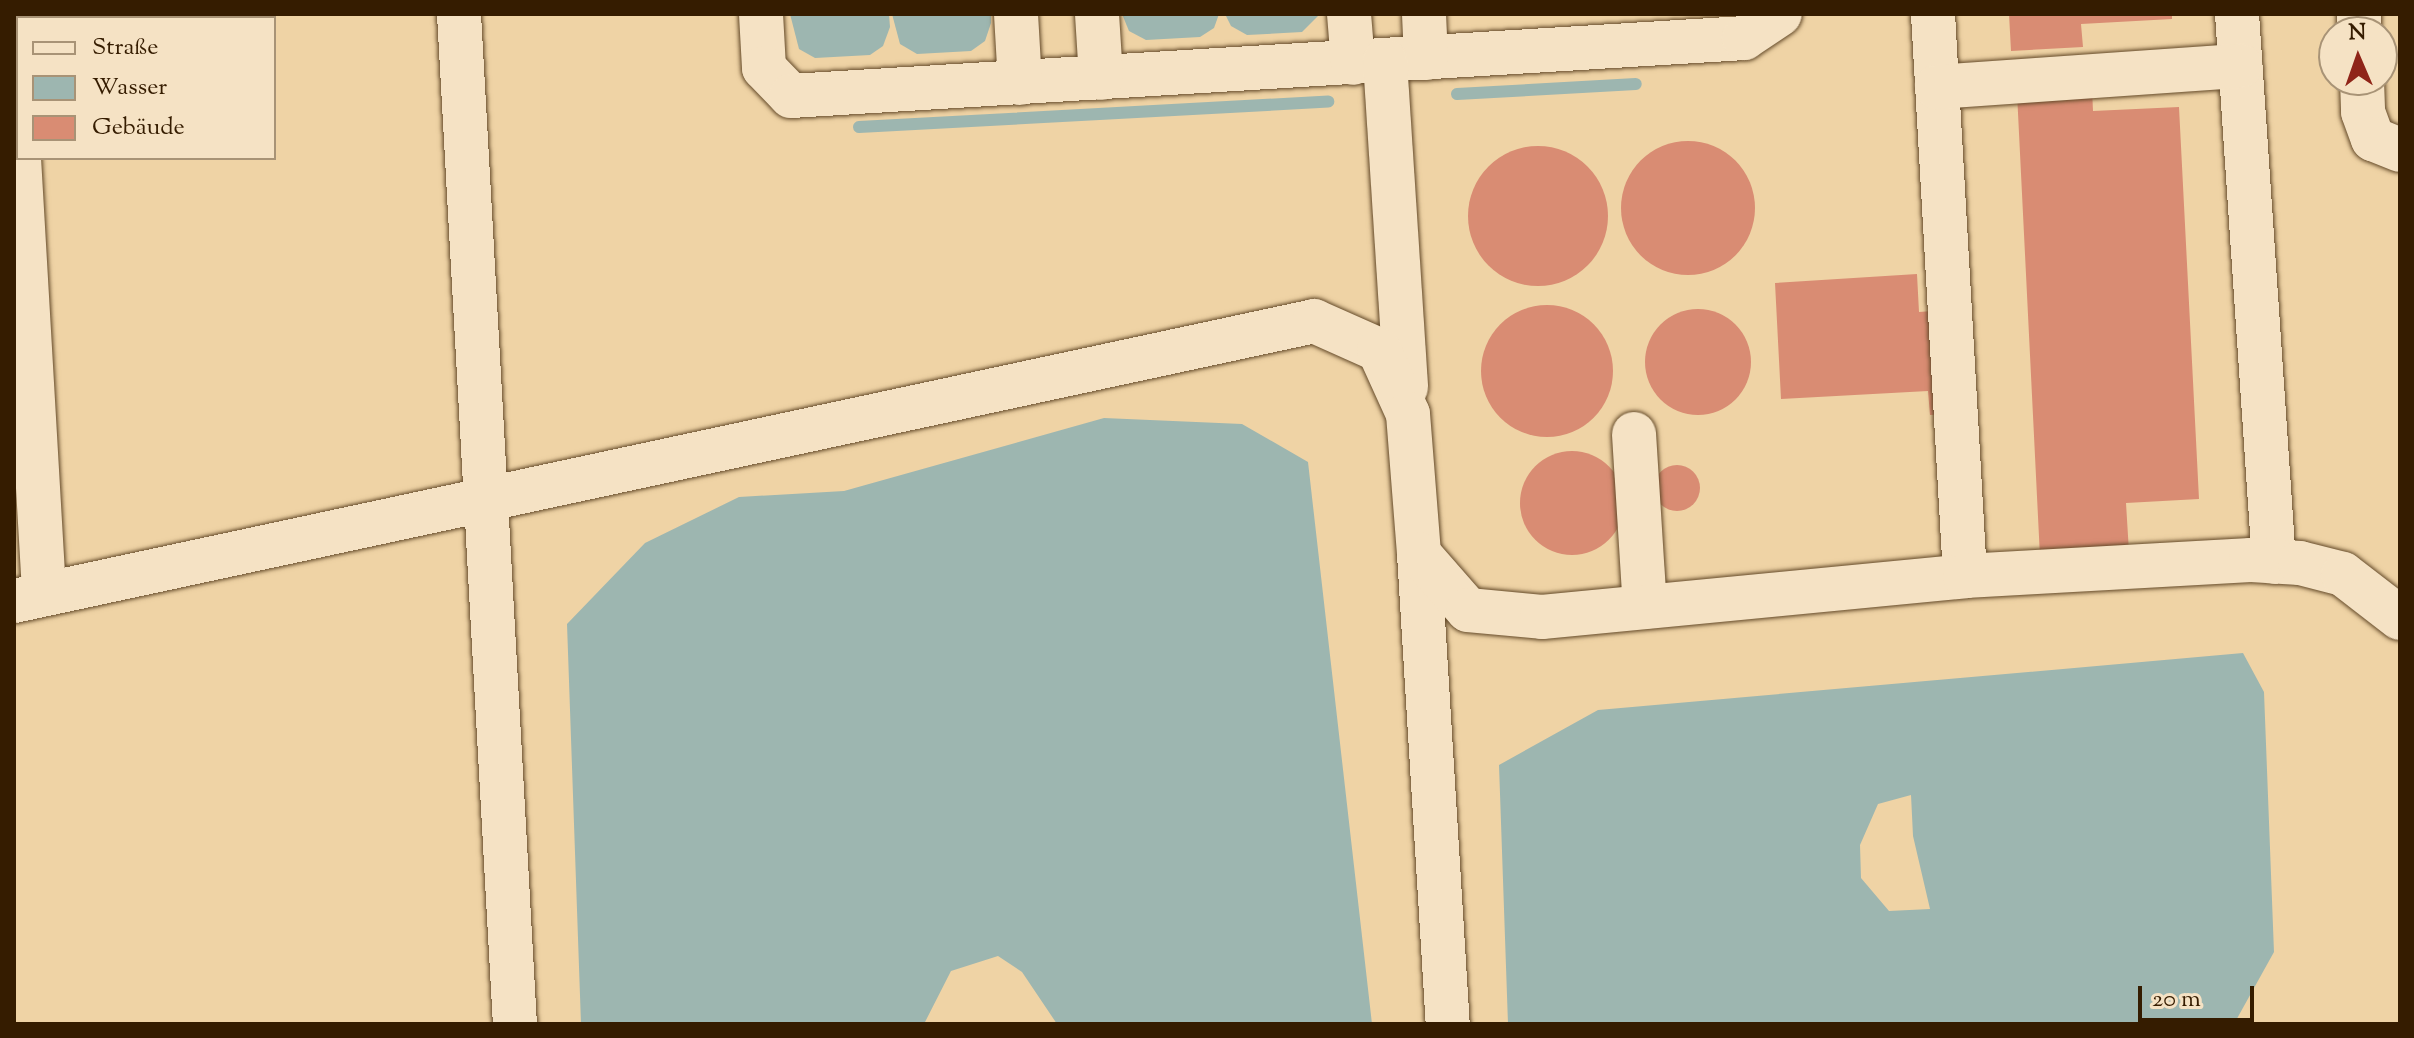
<!DOCTYPE html>
<html>
<head>
<meta charset="utf-8">
<style>
  body { margin:0 }
  #map { position:relative; width:2414px; height:1038px; overflow:hidden; background:#efd3a5; font-family:"Sorts Mill Goudy",serif }
  div>[style] { position:absolute }
  [style*='--x'] { left:calc(var(--x)*1px); top:calc(var(--y)*1px); width:calc(var(--w)*1px); rotate:calc(var(--a)*1deg) }
  .water>* { inset:0; background:#9db6b0 }
  .stream>* { height:12px; margin:-6px; padding:0 6px; transform-origin:6px; border-radius:6px; background:#9db6b0 }
  .building>* { inset:0; background:#d98c73 }
  .round { border-radius:50% }
  .roads { filter:drop-shadow(0 0 2px #644a29) drop-shadow(0 0 2px #644a29) }
  .minor>* { height:44px; margin:-22px; padding:0 22px; transform-origin:22px; border-radius:22px; background:#f5e2c4 }
  span { translate:-50% -50%; white-space:nowrap; text-align:center; line-height:1.15; -webkit-text-stroke:6px #f5e2c4; paint-order:stroke }
  .frame { position:absolute; inset:0; border:16px solid #351c00; pointer-events:none }
  .legend { position:absolute; left:16px; top:16px; width:260px; height:144px; box-sizing:border-box; background:#f5e2c4; border:2px solid #a89376; margin:0; padding:10px 14px; list-style:none; font-size:24px; color:#351c00 }
  .legend li { display:flex; align-items:center; gap:16px; height:40px }
  .legend b { width:40px; border:2px solid #a89376 }
  .north { position:absolute; left:2318px; top:16px; width:80px; height:80px; box-sizing:border-box; background:#f5e2c4; border:2px solid #a89376; border-radius:50%; rotate:358deg; font-size:22px; font-weight:700; line-height:32px; text-align:center; color:#351c00 }
  .north::after { content:''; display:block; margin:auto; width:28px; height:36px; background:#8f2418; clip-path:polygon(50% 0,100% 100%,50% 72%,0 100%) }
  .scale { position:absolute; left:2138px; top:986px; width:116px; height:36px; box-sizing:border-box; border:4px solid #351c00; border-top:0; padding-left:10px; font-size:24px; line-height:28px; white-space:nowrap; color:#351c00; -webkit-text-stroke:6px #f5e2c4; paint-order:stroke }
</style>
</head>
<body>
<div id="map">
  <div class="water">
    <i style="clip-path:polygon(790px 14px,889px 14px,890px 27px,883px 46px,870px 55px,815px 58px,799px 49px)"></i>
    <i style="clip-path:polygon(892px 14px,991px 14px,991px 23px,985px 41px,971px 51px,917px 54px,900px 44px)"></i>
    <i style="clip-path:polygon(1122px 14px,1219px 14px,1214px 28px,1200px 37px,1146px 40px,1129px 31px)"></i>
    <i style="clip-path:polygon(1225px 14px,1320px 14px,1302px 32px,1247px 35px,1231px 26px)"></i>
    <i style="clip-path:polygon(1104px 418px,1242px 424px,1308px 462px,1372px 1024px,1057px 1024px,1022px 972px,998px 956px,951px 971px,924px 1024px,581px 1024px,567px 624px,645px 543px,739px 497px,844px 491px)"></i>
    <i style="clip-path:polygon(evenodd,2243px 653px,2264px 692px,2274px 952px,2234px 1024px,1508px 1024px,1499px 765px,1598px 710px,2243px 653px,1911px 795px,1913px 836px,1930px 909px,1889px 911px,1861px 878px,1860px 845px,1878px 804px,1911px 795px)"></i>
  </div>
  <div class="stream">
    <i style="--x:1457;--y:94;--w:179;--a:-3.2"></i>
    <i style="--x:859;--y:127;--w:470;--a:-3.1"></i>
  </div>
  <div class="building">
    <i style="clip-path:polygon(2009px 14px,2172px 14px,2172px 19px,2081px 24px,2083px 47px,2011px 51px)"></i>
    <i style="clip-path:polygon(2092px 89px,2093px 111px,2179px 107px,2199px 499px,2126px 503px,2129px 552px,2040px 557px,2017px 93px)"></i>
    <i class="round" style="left:1621px;top:141px;width:134px;height:134px"></i>
    <i class="round" style="left:1468px;top:146px;width:140px;height:140px"></i>
    <i style="clip-path:polygon(1917px 274px,1919px 312px,1946px 310px,1952px 414px,1930px 415px,1928px 391px,1781px 399px,1775px 283px)"></i>
    <i class="round" style="left:1481px;top:305px;width:132px;height:132px"></i>
    <i class="round" style="left:1645px;top:309px;width:106px;height:106px"></i>
    <i class="round" style="left:1520px;top:451px;width:104px;height:104px"></i>
    <i class="round" style="left:1654px;top:465px;width:46px;height:46px"></i>
  </div>
  <div class="roads">
    <div class="minor">
      <i style="--x:459;--y:14;--w:1012;--a:86.83"></i>
      <i style="--x:761;--y:14;--w:54;--a:86.8"></i>
      <i style="--x:764;--y:68;--w:39;--a:46"></i>
      <i style="--x:791;--y:96;--w:955;--a:-3.48"></i>
      <i style="--x:1744;--y:38;--w:43;--a:-33.7"></i>
      <i style="--x:1016;--y:14;--w:69;--a:86.7"></i>
      <i style="--x:1097;--y:14;--w:64;--a:86.4"></i>
      <i style="--x:1349;--y:14;--w:49;--a:85.3"></i>
      <i style="--x:1424;--y:14;--w:44;--a:87.4"></i>
      <i style="--x:1933;--y:14;--w:563;--a:86.74"></i>
      <i style="--x:2237;--y:14;--w:549;--a:86.14"></i>
      <i style="--x:2359;--y:14;--w:18;--a:90"></i>
      <i style="--x:1385;--y:61;--w:327;--a:86.3"></i>
      <i style="--x:14;--y:64;--w:69;--a:86.7"></i>
      <i style="--x:2362;--y:80;--w:32;--a:88"></i>
      <i style="--x:2363;--y:112;--w:29;--a:70"></i>
      <i style="--x:2373;--y:139;--w:29;--a:22"></i>
      <i style="--x:1937;--y:87;--w:304;--a:-4"></i>
      <i style="--x:19;--y:158;--w:437;--a:86.7"></i>
      <i style="--x:1634;--y:434;--w:173;--a:86.4"></i>
      <i style="--x:1419;--y:554;--w:471;--a:86.5"></i>
      <i style="--x:14;--y:601;--w:1330;--a:-12.15"></i>
      <i style="--x:1314;--y:321;--w:71;--a:24"></i>
      <i style="--x:1379;--y:350;--w:70;--a:65.6"></i>
      <i style="--x:1408;--y:414;--w:140;--a:85.5"></i>
      <i style="--x:1419;--y:554;--w:74;--a:48.8"></i>
      <i style="--x:1468;--y:610;--w:74;--a:5.4"></i>
      <i style="--x:1542;--y:617;--w:425;--a:-5.5"></i>
      <i style="--x:1965;--y:576;--w:286;--a:-3.2"></i>
      <i style="--x:2251;--y:560;--w:49;--a:3.5"></i>
      <i style="--x:2300;--y:563;--w:44;--a:14.3"></i>
      <i style="--x:2343;--y:574;--w:72;--a:37.7"></i>
    </div>
  </div>
  <div class="frame"></div>
  <ul class="legend">
  <li><b style="height:10px;background:#f5e2c4"></b>Straße</li>
  <li><b style="height:22px;background:#9db6b0"></b>Wasser</li>
  <li><b style="height:22px;background:#d98c73"></b>Gebäude</li>
  </ul>
  <div class="north">N</div>
  <div class="scale">20 m</div>
</div>
</body>
</html>
